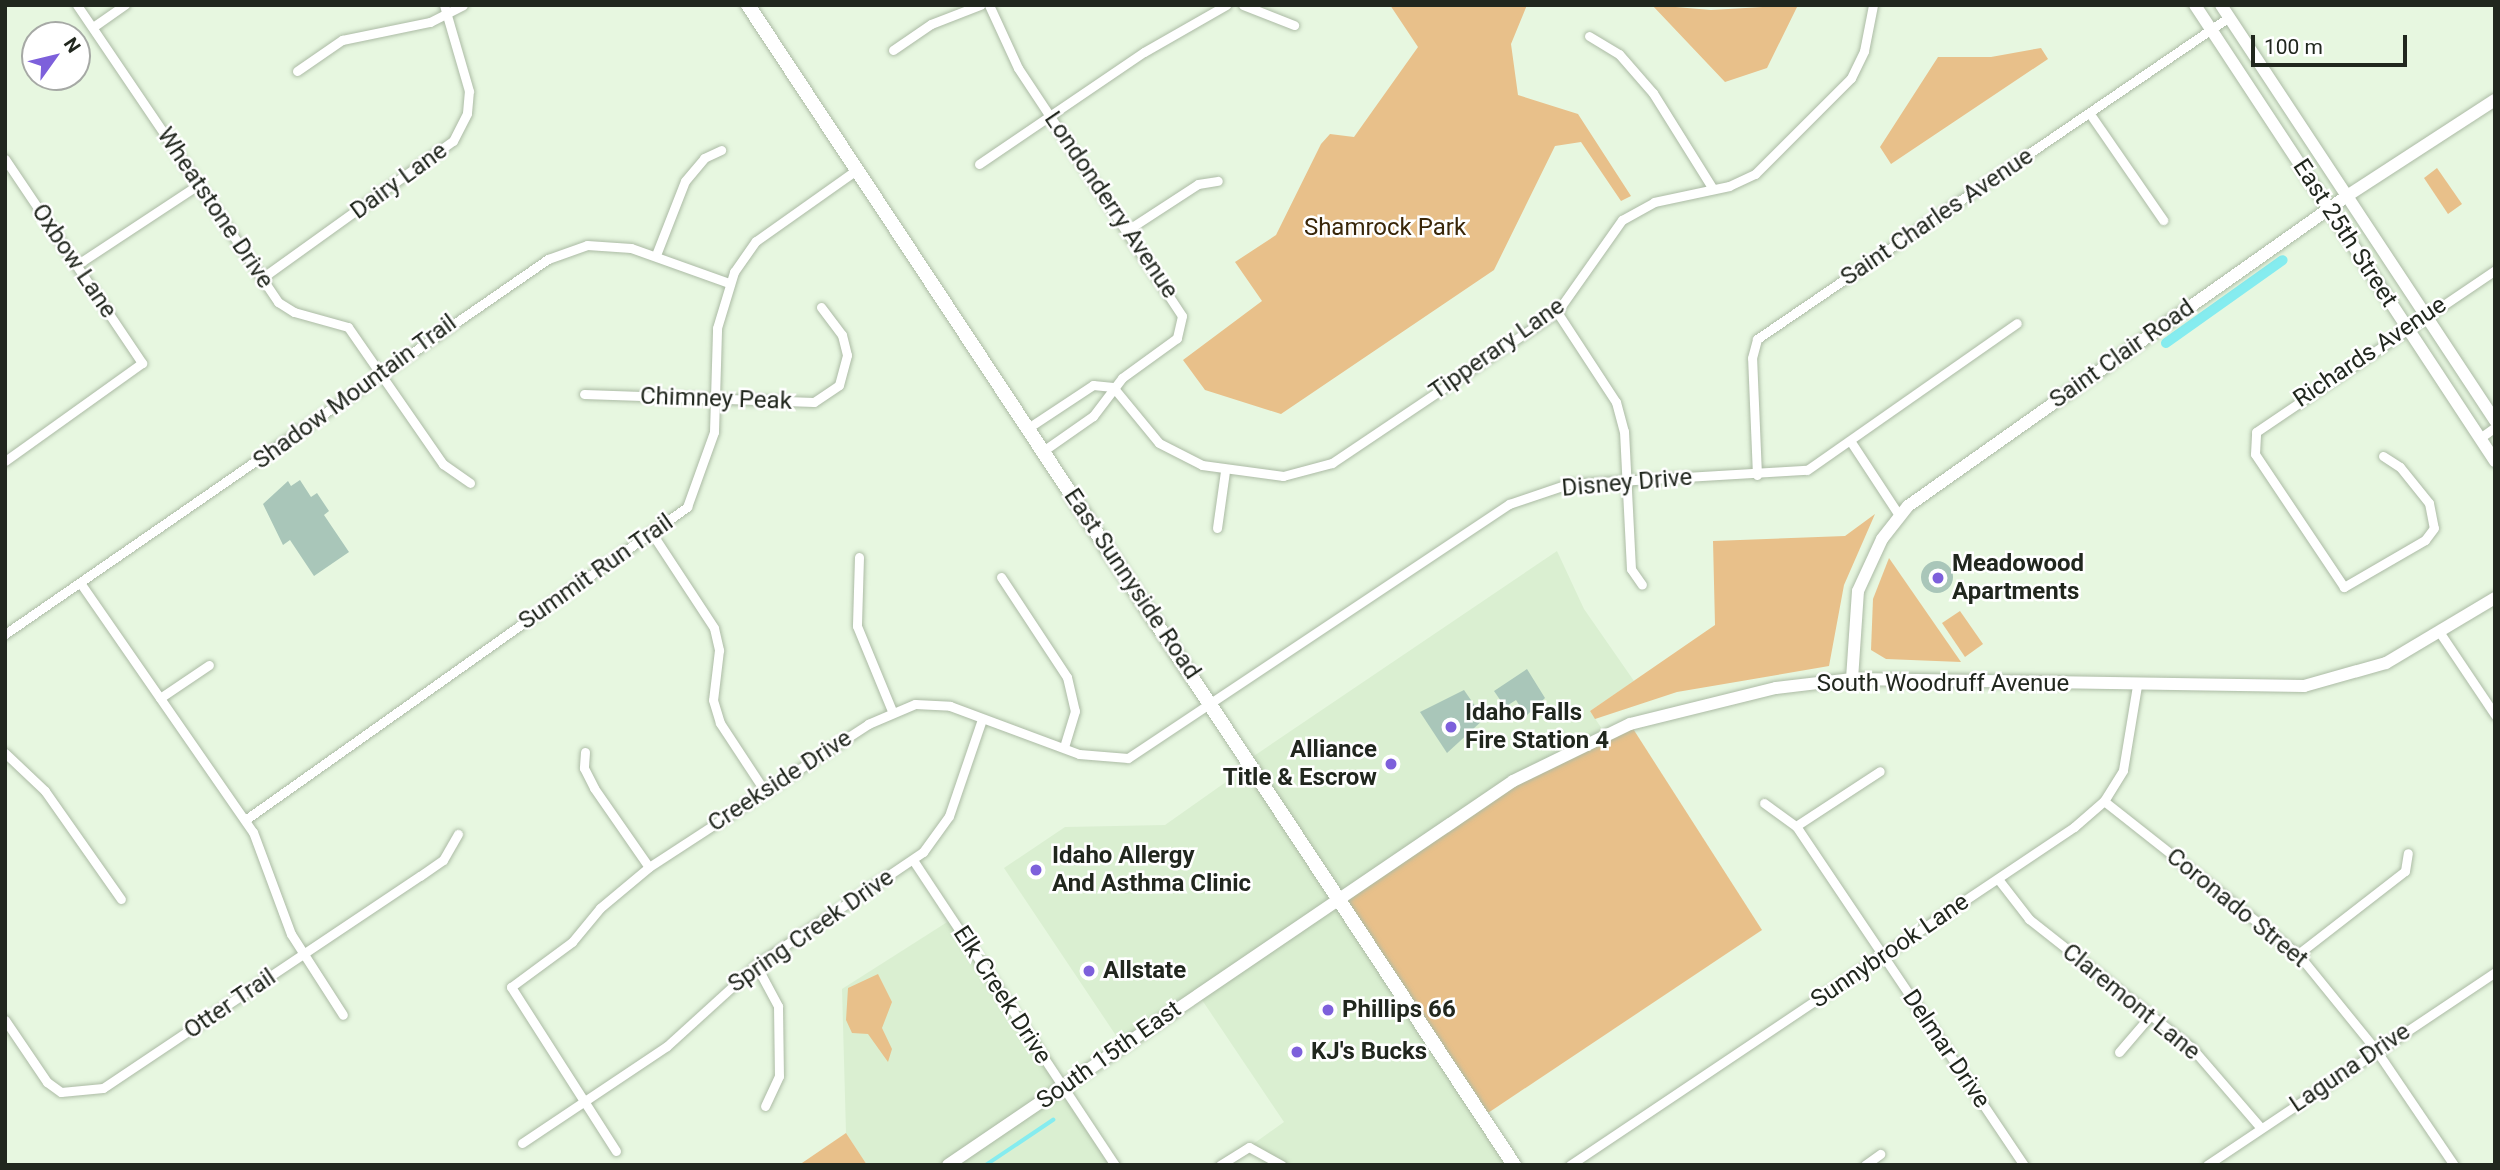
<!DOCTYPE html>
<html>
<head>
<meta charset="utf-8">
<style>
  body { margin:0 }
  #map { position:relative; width:2500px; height:1170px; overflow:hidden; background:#e7f7e0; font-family:Roboto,sans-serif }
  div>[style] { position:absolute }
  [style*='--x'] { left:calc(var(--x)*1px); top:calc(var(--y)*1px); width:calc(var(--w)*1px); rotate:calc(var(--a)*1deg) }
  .built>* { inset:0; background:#daefd1 }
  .green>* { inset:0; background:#e8c08a }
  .stream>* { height:3.5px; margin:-1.75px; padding:0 1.75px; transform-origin:1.75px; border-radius:1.75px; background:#85ecef }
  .canal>* { height:10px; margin:-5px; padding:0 5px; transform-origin:5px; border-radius:5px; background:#85ecef }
  .building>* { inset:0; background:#a9c6b9 }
  .round { border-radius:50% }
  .roads { filter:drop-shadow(0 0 2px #acbba5) drop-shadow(0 0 2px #acbba5) }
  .street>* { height:9px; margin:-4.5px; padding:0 4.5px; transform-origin:4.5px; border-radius:4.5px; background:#fff }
  .secondary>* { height:12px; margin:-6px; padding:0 6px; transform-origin:6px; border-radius:6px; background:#fff }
  .primary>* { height:14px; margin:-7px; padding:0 7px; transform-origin:7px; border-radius:7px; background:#fff }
  .dots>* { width:19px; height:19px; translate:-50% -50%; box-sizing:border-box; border:4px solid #fff; border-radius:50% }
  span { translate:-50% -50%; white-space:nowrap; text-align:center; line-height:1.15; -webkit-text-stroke:5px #fff; paint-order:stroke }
  .street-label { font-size:24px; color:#21271e }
  .park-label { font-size:24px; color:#392609 }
  .poi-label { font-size:24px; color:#21271e; font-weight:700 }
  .left { translate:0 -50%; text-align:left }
  .right { translate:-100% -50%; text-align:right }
  .frame { position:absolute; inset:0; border:7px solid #21271e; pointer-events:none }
  .north { position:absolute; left:21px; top:21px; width:70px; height:70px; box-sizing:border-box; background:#fff; border:2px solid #a6a9a5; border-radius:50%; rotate:56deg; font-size:19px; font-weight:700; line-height:28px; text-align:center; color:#21271e }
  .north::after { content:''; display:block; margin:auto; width:24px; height:32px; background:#7d60db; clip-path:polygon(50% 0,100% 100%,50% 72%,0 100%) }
  .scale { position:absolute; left:2251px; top:35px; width:156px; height:32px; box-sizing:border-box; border:4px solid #21271e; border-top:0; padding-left:9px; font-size:21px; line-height:24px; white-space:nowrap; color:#21271e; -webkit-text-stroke:5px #fff; paint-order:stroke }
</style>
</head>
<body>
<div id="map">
  <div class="built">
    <i style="clip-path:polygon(1557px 551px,1584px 609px,1634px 681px,1590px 711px,1606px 735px,1339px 899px,1514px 1165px,1282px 1165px,1249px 1147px,1284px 1122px,1198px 994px,1123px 1046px,1004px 868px,1065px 827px,1165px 825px,1250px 765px,1248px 760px)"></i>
    <i style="clip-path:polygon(952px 919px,1114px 1165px,867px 1165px,846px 1133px,842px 989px)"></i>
  </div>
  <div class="green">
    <i style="clip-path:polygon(1390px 5px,1527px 5px,1511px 44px,1518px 95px,1578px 114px,1631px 196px,1621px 201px,1581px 142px,1555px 146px,1494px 270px,1281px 414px,1205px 390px,1183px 360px,1262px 301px,1235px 262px,1276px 235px,1321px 144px,1330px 134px,1354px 137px,1418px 47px)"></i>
    <i style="clip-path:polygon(1652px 5px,1711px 10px,1798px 5px,1767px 68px,1725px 82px)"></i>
    <i style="clip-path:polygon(2041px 48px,2048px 59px,1891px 164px,1880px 147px,1938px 57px,1991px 57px)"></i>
    <i style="clip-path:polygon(2437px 168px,2462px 204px,2448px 214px,2424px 178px)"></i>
    <i style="clip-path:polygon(1875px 514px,1844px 585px,1829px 666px,1677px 692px,1595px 719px,1590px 711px,1715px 625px,1713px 541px,1845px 536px)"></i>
    <i style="clip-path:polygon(1889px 558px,1961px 662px,1886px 659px,1871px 650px,1873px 599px)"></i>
    <i style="clip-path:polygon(1960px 611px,1983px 644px,1965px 657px,1942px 623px)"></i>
    <i style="clip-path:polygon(1630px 724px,1762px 930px,1482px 1117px,1339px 898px,1537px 767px)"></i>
    <i style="clip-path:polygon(878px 974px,892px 1002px,882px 1028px,892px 1049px,888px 1062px,868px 1034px,852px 1033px,846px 1020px,848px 988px)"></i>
    <i style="clip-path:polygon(846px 1133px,867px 1165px,799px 1165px)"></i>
  </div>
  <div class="stream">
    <i style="--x:986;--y:1165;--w:81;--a:-33.9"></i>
  </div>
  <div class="canal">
    <i style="--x:2166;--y:343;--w:143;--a:-35.4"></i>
  </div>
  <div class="building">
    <i style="clip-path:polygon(300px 480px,311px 497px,317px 493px,329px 511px,324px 515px,349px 552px,314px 576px,290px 540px,283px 545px,263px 504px,288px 481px,291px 486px)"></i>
    <i class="round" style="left:1921px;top:561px;width:32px;height:32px"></i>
    <i style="clip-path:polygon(1527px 669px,1545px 698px,1526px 716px,1516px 700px,1505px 707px,1494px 691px)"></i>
    <i style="clip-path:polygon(1464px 690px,1484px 719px,1447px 753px,1420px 712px)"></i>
  </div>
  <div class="roads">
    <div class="street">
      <i style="--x:77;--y:5;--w:359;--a:55.9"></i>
      <i style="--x:278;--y:302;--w:19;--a:32"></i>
      <i style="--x:294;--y:312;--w:56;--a:15.5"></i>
      <i style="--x:348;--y:327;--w:167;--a:55.3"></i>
      <i style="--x:443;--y:464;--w:33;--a:35"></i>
      <i style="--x:989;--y:5;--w:69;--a:65.3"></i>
      <i style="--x:1018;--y:68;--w:297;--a:56.5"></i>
      <i style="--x:1182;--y:316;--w:23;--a:103"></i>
      <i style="--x:1177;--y:338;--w:68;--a:144"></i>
      <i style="--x:1122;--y:378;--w:48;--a:127.3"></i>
      <i style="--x:1093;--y:416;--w:61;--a:145"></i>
      <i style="--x:1243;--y:5;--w:55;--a:21.4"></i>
      <i style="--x:93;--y:27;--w:39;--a:-35"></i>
      <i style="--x:1589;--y:36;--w:35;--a:31"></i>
      <i style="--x:1619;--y:54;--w:52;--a:48.9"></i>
      <i style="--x:1653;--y:93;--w:113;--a:58"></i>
      <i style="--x:893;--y:50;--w:46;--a:-34.4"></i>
      <i style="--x:931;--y:24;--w:53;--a:-21.2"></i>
      <i style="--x:297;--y:71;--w:55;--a:-34.6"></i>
      <i style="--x:342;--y:40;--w:90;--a:-11.6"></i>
      <i style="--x:430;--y:22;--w:37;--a:-27"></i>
      <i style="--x:2090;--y:114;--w:129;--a:55.4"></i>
      <i style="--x:5;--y:159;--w:246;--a:56.1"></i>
      <i style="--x:142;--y:363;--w:168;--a:144.4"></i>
      <i style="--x:979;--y:164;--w:199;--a:-34.2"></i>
      <i style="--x:1144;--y:52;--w:95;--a:-29.8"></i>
      <i style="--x:1129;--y:229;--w:82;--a:-33.1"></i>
      <i style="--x:1198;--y:184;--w:20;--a:-9"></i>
      <i style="--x:656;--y:255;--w:79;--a:-68.6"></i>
      <i style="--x:685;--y:181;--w:30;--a:-50"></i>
      <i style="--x:704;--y:158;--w:19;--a:-25"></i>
      <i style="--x:78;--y:264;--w:144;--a:-33.4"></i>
      <i style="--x:262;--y:278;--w:235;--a:-35.7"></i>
      <i style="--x:453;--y:141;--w:31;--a:-63"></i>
      <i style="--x:467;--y:113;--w:22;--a:-85"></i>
      <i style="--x:469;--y:91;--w:90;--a:-106.2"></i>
      <i style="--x:1557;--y:312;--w:108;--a:56.8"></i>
      <i style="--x:1616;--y:402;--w:30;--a:75"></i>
      <i style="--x:1624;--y:431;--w:138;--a:87.1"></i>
      <i style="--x:1631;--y:569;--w:19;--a:55"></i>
      <i style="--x:1113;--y:387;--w:72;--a:50.6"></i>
      <i style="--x:1159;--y:443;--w:48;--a:27.1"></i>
      <i style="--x:1202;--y:465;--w:82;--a:7.7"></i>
      <i style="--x:1283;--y:476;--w:51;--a:-14.9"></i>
      <i style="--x:1332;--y:463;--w:271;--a:-33.9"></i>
      <i style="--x:1557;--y:312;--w:113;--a:-54.8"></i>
      <i style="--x:1622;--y:220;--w:37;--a:-29"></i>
      <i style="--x:1654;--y:202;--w:77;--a:-12"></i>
      <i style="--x:1729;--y:186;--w:29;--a:-25"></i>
      <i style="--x:1755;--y:174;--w:136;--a:-45"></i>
      <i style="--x:1851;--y:78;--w:30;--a:-64"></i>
      <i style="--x:1864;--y:51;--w:47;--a:-78.9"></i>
      <i style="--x:584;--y:394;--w:230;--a:2"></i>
      <i style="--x:814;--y:402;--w:30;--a:-34"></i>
      <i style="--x:839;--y:385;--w:31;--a:-75"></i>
      <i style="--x:847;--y:355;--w:21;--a:-104"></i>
      <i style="--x:842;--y:335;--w:35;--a:-127"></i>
      <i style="--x:1028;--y:428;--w:78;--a:-33.5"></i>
      <i style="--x:1093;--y:385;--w:20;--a:6"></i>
      <i style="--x:2480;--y:438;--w:19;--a:-36"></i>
      <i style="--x:1851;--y:442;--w:87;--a:56.7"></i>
      <i style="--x:2383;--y:456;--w:20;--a:33"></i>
      <i style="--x:2400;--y:467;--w:46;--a:51.1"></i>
      <i style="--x:2429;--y:503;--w:25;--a:79"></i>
      <i style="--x:2434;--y:528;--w:15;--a:127"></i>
      <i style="--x:2425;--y:540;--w:94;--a:149.9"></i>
      <i style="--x:2344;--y:587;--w:160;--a:-123.8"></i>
      <i style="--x:2255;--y:454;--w:22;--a:-87"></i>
      <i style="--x:2256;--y:432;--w:289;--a:-34.1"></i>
      <i style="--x:1757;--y:475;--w:117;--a:-92.4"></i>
      <i style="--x:1752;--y:358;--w:20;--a:-75"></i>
      <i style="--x:1757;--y:339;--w:571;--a:-34.3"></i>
      <i style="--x:1217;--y:528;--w:58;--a:-82"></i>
      <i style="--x:653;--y:535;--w:111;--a:56.7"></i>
      <i style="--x:714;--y:628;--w:23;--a:77"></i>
      <i style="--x:719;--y:650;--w:50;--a:96.8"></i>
      <i style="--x:713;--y:700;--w:24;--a:73"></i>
      <i style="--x:720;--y:723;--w:80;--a:56.7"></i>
      <i style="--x:859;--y:557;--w:69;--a:91.7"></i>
      <i style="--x:857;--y:626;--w:92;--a:67.6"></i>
      <i style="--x:1001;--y:577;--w:120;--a:56.6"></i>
      <i style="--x:1067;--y:677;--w:35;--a:77"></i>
      <i style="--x:1075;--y:711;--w:38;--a:107"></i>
      <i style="--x:81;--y:584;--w:302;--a:55.3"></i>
      <i style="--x:253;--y:832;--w:109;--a:69.6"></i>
      <i style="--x:291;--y:934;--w:96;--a:57.3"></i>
      <i style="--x:2440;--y:633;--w:99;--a:56.1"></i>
      <i style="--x:5;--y:634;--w:660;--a:-34.63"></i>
      <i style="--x:548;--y:259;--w:41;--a:-19.7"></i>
      <i style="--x:587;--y:245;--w:44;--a:3.9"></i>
      <i style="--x:631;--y:248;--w:104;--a:19.7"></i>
      <i style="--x:160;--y:698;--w:59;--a:-34"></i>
      <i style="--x:585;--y:752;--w:16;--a:94"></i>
      <i style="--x:584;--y:768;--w:22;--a:63"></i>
      <i style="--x:594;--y:788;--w:96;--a:55.2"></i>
      <i style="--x:5;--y:753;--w:55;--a:43.5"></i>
      <i style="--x:45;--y:791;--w:132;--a:54.9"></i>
      <i style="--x:2104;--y:801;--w:247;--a:38.3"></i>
      <i style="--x:2298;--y:954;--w:124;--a:50.9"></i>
      <i style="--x:2376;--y:1050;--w:139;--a:55.9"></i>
      <i style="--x:1764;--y:803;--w:39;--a:36"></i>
      <i style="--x:1796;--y:826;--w:409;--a:56.1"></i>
      <i style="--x:245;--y:820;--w:542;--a:-35.3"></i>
      <i style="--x:687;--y:507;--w:80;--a:-70.2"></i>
      <i style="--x:714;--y:432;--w:104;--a:-88.3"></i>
      <i style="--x:717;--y:328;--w:59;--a:-73.1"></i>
      <i style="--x:734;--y:272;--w:38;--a:-55"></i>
      <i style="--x:756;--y:241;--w:121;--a:-35.3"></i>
      <i style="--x:1796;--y:826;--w:100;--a:-33.2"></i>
      <i style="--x:913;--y:860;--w:366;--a:56.5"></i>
      <i style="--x:1998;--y:879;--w:51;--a:52.2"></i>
      <i style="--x:2029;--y:919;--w:206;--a:38.3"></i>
      <i style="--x:2191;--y:1047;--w:107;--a:49.2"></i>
      <i style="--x:2298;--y:954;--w:135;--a:-37.8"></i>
      <i style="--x:2405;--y:871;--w:18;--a:-81"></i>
      <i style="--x:756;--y:965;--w:47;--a:61.8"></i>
      <i style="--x:778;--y:1006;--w:70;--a:89.2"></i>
      <i style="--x:779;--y:1076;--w:33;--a:115"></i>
      <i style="--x:5;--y:1020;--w:75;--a:55.9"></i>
      <i style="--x:47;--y:1082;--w:17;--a:36"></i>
      <i style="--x:61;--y:1092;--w:42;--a:-5.4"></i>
      <i style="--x:103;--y:1088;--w:381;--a:-33.8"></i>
      <i style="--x:420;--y:876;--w:28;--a:-35"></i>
      <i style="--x:443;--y:860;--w:30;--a:-60"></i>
      <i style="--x:2119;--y:1052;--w:46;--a:-49.4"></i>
      <i style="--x:522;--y:1143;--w:174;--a:-33.8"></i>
      <i style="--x:667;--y:1046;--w:120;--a:-42.3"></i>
      <i style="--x:756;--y:965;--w:202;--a:-34.1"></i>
      <i style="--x:923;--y:852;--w:44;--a:-54.2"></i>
      <i style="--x:949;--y:816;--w:102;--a:-71.2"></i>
      <i style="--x:616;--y:1151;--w:195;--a:-122.6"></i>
      <i style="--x:511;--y:987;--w:76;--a:-36.4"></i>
      <i style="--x:572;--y:942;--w:44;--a:-50.5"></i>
      <i style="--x:600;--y:908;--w:64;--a:-39.9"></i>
      <i style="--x:649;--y:867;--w:262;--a:-33.1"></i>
      <i style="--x:868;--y:724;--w:51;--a:-23.1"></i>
      <i style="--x:915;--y:704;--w:35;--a:3"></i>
      <i style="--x:950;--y:706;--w:138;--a:20.4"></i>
      <i style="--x:1079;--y:754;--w:49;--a:4.7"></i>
      <i style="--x:1128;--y:758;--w:458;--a:-33.7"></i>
      <i style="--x:1509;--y:504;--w:62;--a:-18.7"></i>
      <i style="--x:1568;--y:484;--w:239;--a:-3.4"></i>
      <i style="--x:1807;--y:470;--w:256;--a:-35"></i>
      <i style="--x:1220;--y:1165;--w:34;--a:-32"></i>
      <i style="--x:1249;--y:1147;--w:38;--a:29"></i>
      <i style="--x:1570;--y:1165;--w:607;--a:-33.85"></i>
      <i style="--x:2074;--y:827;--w:40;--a:-41"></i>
      <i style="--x:2104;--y:801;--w:36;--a:-58"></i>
      <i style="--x:2123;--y:770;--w:86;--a:-80.6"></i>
      <i style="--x:1865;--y:1165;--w:19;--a:-36"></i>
      <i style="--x:2207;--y:1165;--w:347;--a:-33.8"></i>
    </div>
    <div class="secondary">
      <i style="--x:2195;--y:5;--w:546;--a:56.66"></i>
      <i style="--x:2221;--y:5;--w:498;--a:56.6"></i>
      <i style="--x:1852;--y:679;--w:88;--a:-86.1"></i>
      <i style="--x:1858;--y:591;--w:57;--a:-65.2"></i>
      <i style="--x:1882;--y:539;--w:42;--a:-51.8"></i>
      <i style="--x:1908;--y:506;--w:537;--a:-35.23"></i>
      <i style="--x:2347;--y:196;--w:176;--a:-33"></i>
      <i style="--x:948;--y:1165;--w:683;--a:-34.2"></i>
      <i style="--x:1513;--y:781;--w:130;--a:-26"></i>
      <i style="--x:1630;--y:724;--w:150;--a:-13.9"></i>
      <i style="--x:1776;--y:688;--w:77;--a:-6.8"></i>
      <i style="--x:1852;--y:679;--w:452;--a:0.9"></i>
      <i style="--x:2304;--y:686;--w:85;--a:-15.7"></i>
      <i style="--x:2386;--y:663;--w:127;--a:-30.8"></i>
    </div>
    <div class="primary">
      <i style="--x:748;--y:5;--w:1390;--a:56.56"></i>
    </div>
  </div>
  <div class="dots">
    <i style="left:1938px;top:578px;background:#7d60db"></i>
    <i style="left:1451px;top:727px;background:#7d60db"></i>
    <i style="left:1391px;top:764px;background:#7d60db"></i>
    <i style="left:1036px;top:870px;background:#7d60db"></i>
    <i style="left:1089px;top:971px;background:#7d60db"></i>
    <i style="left:1328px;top:1010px;background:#7d60db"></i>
    <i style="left:1297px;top:1052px;background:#7d60db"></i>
  </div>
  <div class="street-label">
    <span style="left:399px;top:181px;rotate:-36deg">Dairy Lane</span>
    <span style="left:1111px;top:205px;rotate:56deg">Londonderry Avenue</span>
    <span style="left:215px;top:208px;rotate:56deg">Wheatstone Drive</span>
    <span style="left:1937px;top:217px;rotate:-34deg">Saint Charles Avenue</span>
    <span style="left:2345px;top:233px;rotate:57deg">East 25th Street</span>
    <span style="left:74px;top:261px;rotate:56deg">Oxbow Lane</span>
    <span style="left:1497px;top:349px;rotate:-35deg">Tipperary Lane</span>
    <span style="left:2370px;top:352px;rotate:-34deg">Richards Avenue</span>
    <span style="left:2122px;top:354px;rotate:-35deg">Saint Clair Road</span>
    <span style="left:355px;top:392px;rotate:-36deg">Shadow Mountain Trail</span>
    <span style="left:716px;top:399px;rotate:2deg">Chimney Peak</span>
    <span style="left:1627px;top:483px;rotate:-5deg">Disney Drive</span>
    <span style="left:596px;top:572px;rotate:-35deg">Summit Run Trail</span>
    <span style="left:1132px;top:584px;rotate:56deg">East Sunnyside Road</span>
    <span style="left:1943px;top:684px">South Woodruff Avenue</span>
    <span style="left:780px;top:781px;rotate:-33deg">Creekside Drive</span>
    <span style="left:2237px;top:908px;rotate:39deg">Coronado Street</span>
    <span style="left:811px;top:931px;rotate:-35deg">Spring Creek Drive</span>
    <span style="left:1890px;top:951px;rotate:-34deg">Sunnybrook Lane</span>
    <span style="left:1002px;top:995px;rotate:57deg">Elk Creek Drive</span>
    <span style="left:2131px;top:1002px;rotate:39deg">Claremont Lane</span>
    <span style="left:230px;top:1004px;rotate:-34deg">Otter Trail</span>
    <span style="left:1946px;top:1049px;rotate:56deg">Delmar Drive</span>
    <span style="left:1109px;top:1055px;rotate:-35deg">South 15th East</span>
    <span style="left:2350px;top:1068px;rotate:-34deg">Laguna Drive</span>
  </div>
  <div class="park-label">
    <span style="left:1385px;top:228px">Shamrock Park</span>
  </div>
  <div class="poi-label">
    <span class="left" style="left:1952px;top:578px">Meadowood<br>Apartments</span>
    <span class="left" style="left:1465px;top:727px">Idaho Falls<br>Fire Station 4</span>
    <span class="right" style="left:1377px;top:764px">Alliance<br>Title &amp; Escrow</span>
    <span class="left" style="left:1052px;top:870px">Idaho Allergy<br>And Asthma Clinic</span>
    <span class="left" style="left:1103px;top:971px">Allstate</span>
    <span class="left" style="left:1342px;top:1010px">Phillips 66</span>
    <span class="left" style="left:1311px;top:1052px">KJ's Bucks</span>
  </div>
  <div class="frame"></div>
  <div class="north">N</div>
  <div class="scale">100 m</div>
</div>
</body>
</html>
